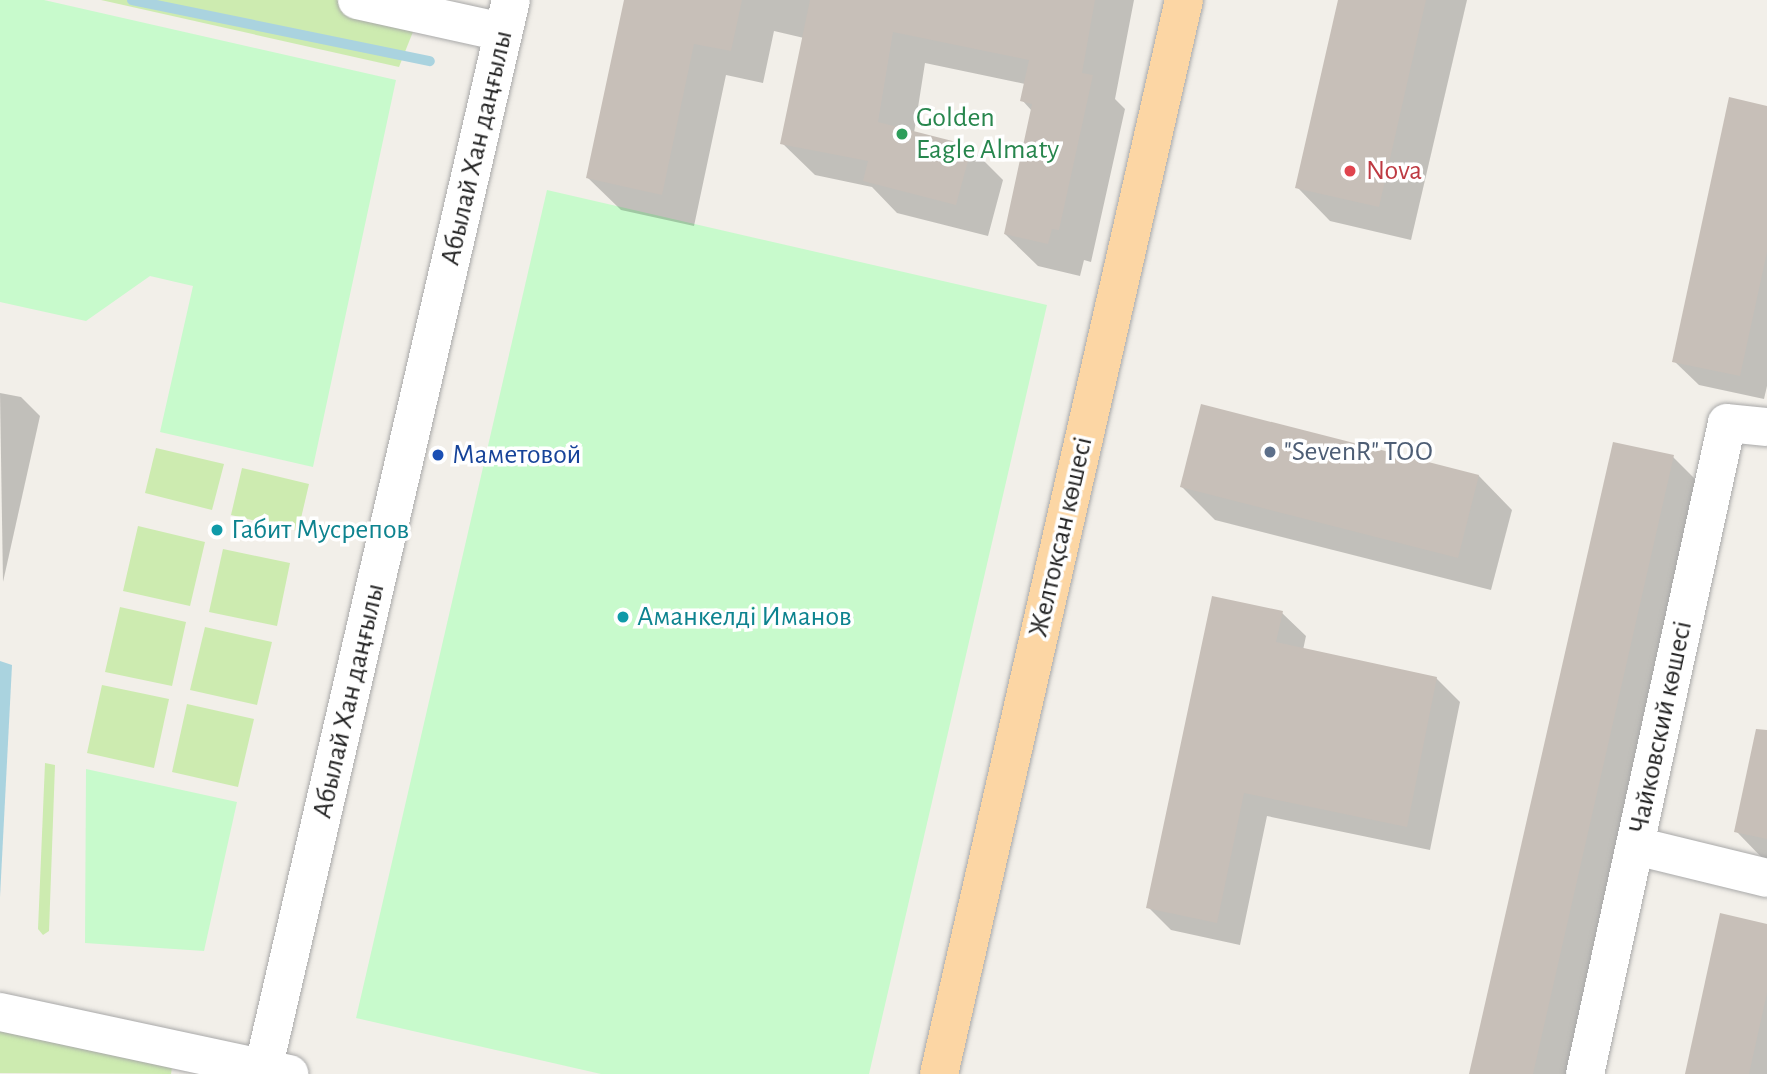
<!DOCTYPE html>
<html>
<head>
<meta charset="utf-8">
<style>
  body { margin:0 }
  #map { position:relative; width:1767px; height:1074px; overflow:hidden; background:#f2efe9; font-family:"Alegreya Sans",sans-serif }
  div>[style] { position:absolute }
  [style*='--x'] { left:calc(var(--x)*1px); top:calc(var(--y)*1px); width:calc(var(--w)*1px); rotate:calc(var(--a)*1deg) }
  .grass>* { inset:0; background:#cdebb0 }
  .park>* { inset:0; background:#c8facc }
  .water>* { inset:0; background:#aad3df }
  .shadow>* { inset:0; background:#0003 }
  .stream>* { height:10px; margin:-5px; padding:0 5px; transform-origin:5px; border-radius:5px; background:#aad3df }
  .building>* { inset:0; background:#c7bfb8 }
  .roads { filter:drop-shadow(0 0 2px #a9a9a9) drop-shadow(0 0 2px #a9a9a9) }
  .minor>* { height:38px; margin:-19px; padding:0 19px; transform-origin:19px; border-radius:19px; background:#fff }
  .major>* { height:38px; margin:-19px; padding:0 19px; transform-origin:19px; border-radius:19px; background:#fcd6a4 }
  .dots>* { width:19px; height:19px; translate:-50% -50%; box-sizing:border-box; border:4px solid #fff; border-radius:50% }
  span { translate:-50% -50%; white-space:nowrap; text-align:center; line-height:1.15; -webkit-text-stroke:7px #fff; paint-order:stroke }
  .leisure-label { font-size:28px; color:#27864d }
  .left { translate:0 -50%; text-align:left }
  .street-label { font-size:28px; color:#222 }
  .health-label { font-size:28px; color:#be3a42 }
  .service-label { font-size:28px; color:#4e5e75 }
  .transit-label { font-size:28px; color:#164399 }
  .culture-label { font-size:28px; color:#0d838f }
</style>
</head>
<body>
<div id="map">
  <div class="grass">
    <i style="clip-path:polygon(101px 0,357px 0,420px 14px,399px 67px)"></i>
    <i style="clip-path:polygon(156px 448px,224px 464px,212px 510px,145px 493px)"></i>
    <i style="clip-path:polygon(242px 468px,309px 484px,298px 531px,231px 515px)"></i>
    <i style="clip-path:polygon(138px 526px,205px 542px,190px 606px,123px 591px)"></i>
    <i style="clip-path:polygon(223px 549px,290px 563px,277px 626px,209px 612px)"></i>
    <i style="clip-path:polygon(120px 607px,186px 622px,172px 686px,105px 672px)"></i>
    <i style="clip-path:polygon(205px 627px,272px 642px,257px 705px,190px 690px)"></i>
    <i style="clip-path:polygon(102px 685px,169px 699px,154px 768px,87px 753px)"></i>
    <i style="clip-path:polygon(187px 704px,254px 719px,238px 787px,172px 772px)"></i>
    <i style="clip-path:polygon(45px 763px,55px 765px,49px 931px,43px 935px,38px 929px)"></i>
    <i style="clip-path:polygon(0 1031px,172px 1068px,171px 1074px,0 1073px)"></i>
  </div>
  <div class="park">
    <i style="clip-path:polygon(0 0,44px 0,396px 80px,313px 467px,160px 432px,193px 286px,150px 276px,86px 321px,0 302px)"></i>
    <i style="clip-path:polygon(547px 190px,1047px 305px,869px 1074px,601px 1074px,356px 1018px)"></i>
    <i style="clip-path:polygon(86px 769px,237px 802px,204px 951px,85px 943px)"></i>
  </div>
  <div class="water">
    <i style="clip-path:polygon(0 661px,12px 665px,0 897px)"></i>
  </div>
  <div class="shadow">
    <i style="clip-path:polygon(625px 0,1134px 0,1115px 99px,1125px 109px,1091px 262px,1084px 260px,1080px 276px,1038px 266px,1005px 234px,1032px 111px,1022px 100px,1025px 84px,925px 63px,914px 133px,971px 148px,1003px 180px,988px 236px,897px 213px,872px 187px,815px 175px,782px 143px,804px 38px,774px 31px,763px 83px,726px 75px,694px 226px,621px 210px,588px 178px)"></i>
    <i style="clip-path:polygon(1340px 0,1467px 0,1411px 240px,1330px 221px,1297px 187px)"></i>
    <i style="clip-path:polygon(1767px 107px,1767px 386px,1764px 399px,1699px 385px,1674px 361px)"></i>
    <i style="clip-path:polygon(0 393px,21px 397px,40px 416px,3px 582px)"></i>
    <i style="clip-path:polygon(1673px 457px,1705px 489px,1572px 1074px,1471px 1074px)"></i>
    <i style="clip-path:polygon(1479px 476px,1512px 510px,1491px 590px,1215px 520px,1182px 487px)"></i>
    <i style="clip-path:polygon(1282px 613px,1306px 636px,1303px 650px,1436px 678px,1460px 702px,1430px 850px,1267px 816px,1240px 945px,1171px 930px,1148px 907px)"></i>
    <i style="clip-path:polygon(1767px 772px,1767px 863px,1736px 831px)"></i>
    <i style="clip-path:polygon(1767px 926px,1767px 1074px,1686px 1074px)"></i>
  </div>
  <div class="stream">
    <i style="--x:132;--y:0;--w:304;--a:11.6"></i>
  </div>
  <div class="building">
    <i style="clip-path:polygon(624px 0,742px 0,731px 51px,694px 44px,662px 195px,586px 178px)"></i>
    <i style="clip-path:polygon(810px 0,1095px 0,1082px 73px,1093px 75px,1059px 230px,1052px 229px,1048px 244px,1004px 234px,1032px 104px,1020px 101px,1029px 60px,893px 32px,878px 122px,972px 146px,956px 205px,863px 181px,868px 161px,780px 144px)"></i>
    <i style="clip-path:polygon(1338px 0,1426px 0,1379px 207px,1295px 188px)"></i>
    <i style="clip-path:polygon(1729px 97px,1767px 106px,1767px 252px,1740px 376px,1672px 362px)"></i>
    <i style="clip-path:polygon(1201px 404px,1479px 475px,1458px 558px,1180px 487px)"></i>
    <i style="clip-path:polygon(1613px 442px,1674px 455px,1533px 1074px,1469px 1074px)"></i>
    <i style="clip-path:polygon(1212px 596px,1283px 611px,1276px 642px,1437px 677px,1407px 827px,1244px 793px,1217px 923px,1146px 908px)"></i>
    <i style="clip-path:polygon(1756px 729px,1767px 730px,1767px 839px,1734px 832px)"></i>
    <i style="clip-path:polygon(1720px 913px,1767px 924px,1767px 993px,1749px 1074px,1685px 1074px)"></i>
  </div>
  <div class="roads">
    <div class="minor">
      <i style="--x:357;--y:0;--w:149;--a:12.4"></i>
      <i style="--x:1636;--y:846;--w:135;--a:13.7"></i>
      <i style="--x:0;--y:1012;--w:296;--a:12.1"></i>
      <i style="--x:262;--y:1074;--w:1102;--a:-76.95"></i>
      <i style="--x:1585;--y:1074;--w:666;--a:-77.7"></i>
      <i style="--x:1727;--y:423;--w:40;--a:5.7"></i>
    </div>
    <div class="major">
      <i style="--x:939;--y:1074;--w:1102;--a:-77.15"></i>
    </div>
  </div>
  <div class="dots">
    <i style="left:902px;top:134px;background:#2e9e5b"></i>
    <i style="left:1350px;top:171px;background:#e0444e"></i>
    <i style="left:1270px;top:452px;background:#5c6f8a"></i>
    <i style="left:438px;top:455px;background:#1a4fb4"></i>
    <i style="left:217px;top:530px;background:#0f9aa8"></i>
    <i style="left:623px;top:617px;background:#0f9aa8"></i>
  </div>
  <div class="leisure-label">
    <span class="left" style="left:916px;top:134px">Golden<br>Eagle Almaty</span>
  </div>
  <div class="street-label">
    <span style="left:477px;top:148px;rotate:-77deg">Абылай Хан даңғылы</span>
    <span style="left:1061px;top:537px;rotate:-77deg">Желтоқсан көшесі</span>
    <span style="left:349px;top:701px;rotate:-77deg">Абылай Хан даңғылы</span>
    <span style="left:1661px;top:727px;rotate:-78deg">Чайковский көшесі</span>
  </div>
  <div class="health-label">
    <span class="left" style="left:1366px;top:171px">Nova</span>
  </div>
  <div class="service-label">
    <span class="left" style="left:1284px;top:452px">"SevenR" ТОО</span>
  </div>
  <div class="transit-label">
    <span class="left" style="left:452px;top:455px">Маметовой</span>
  </div>
  <div class="culture-label">
    <span class="left" style="left:231px;top:530px">Габит Мусрепов</span>
    <span class="left" style="left:637px;top:617px">Аманкелді Иманов</span>
  </div>
</div>
</body>
</html>
